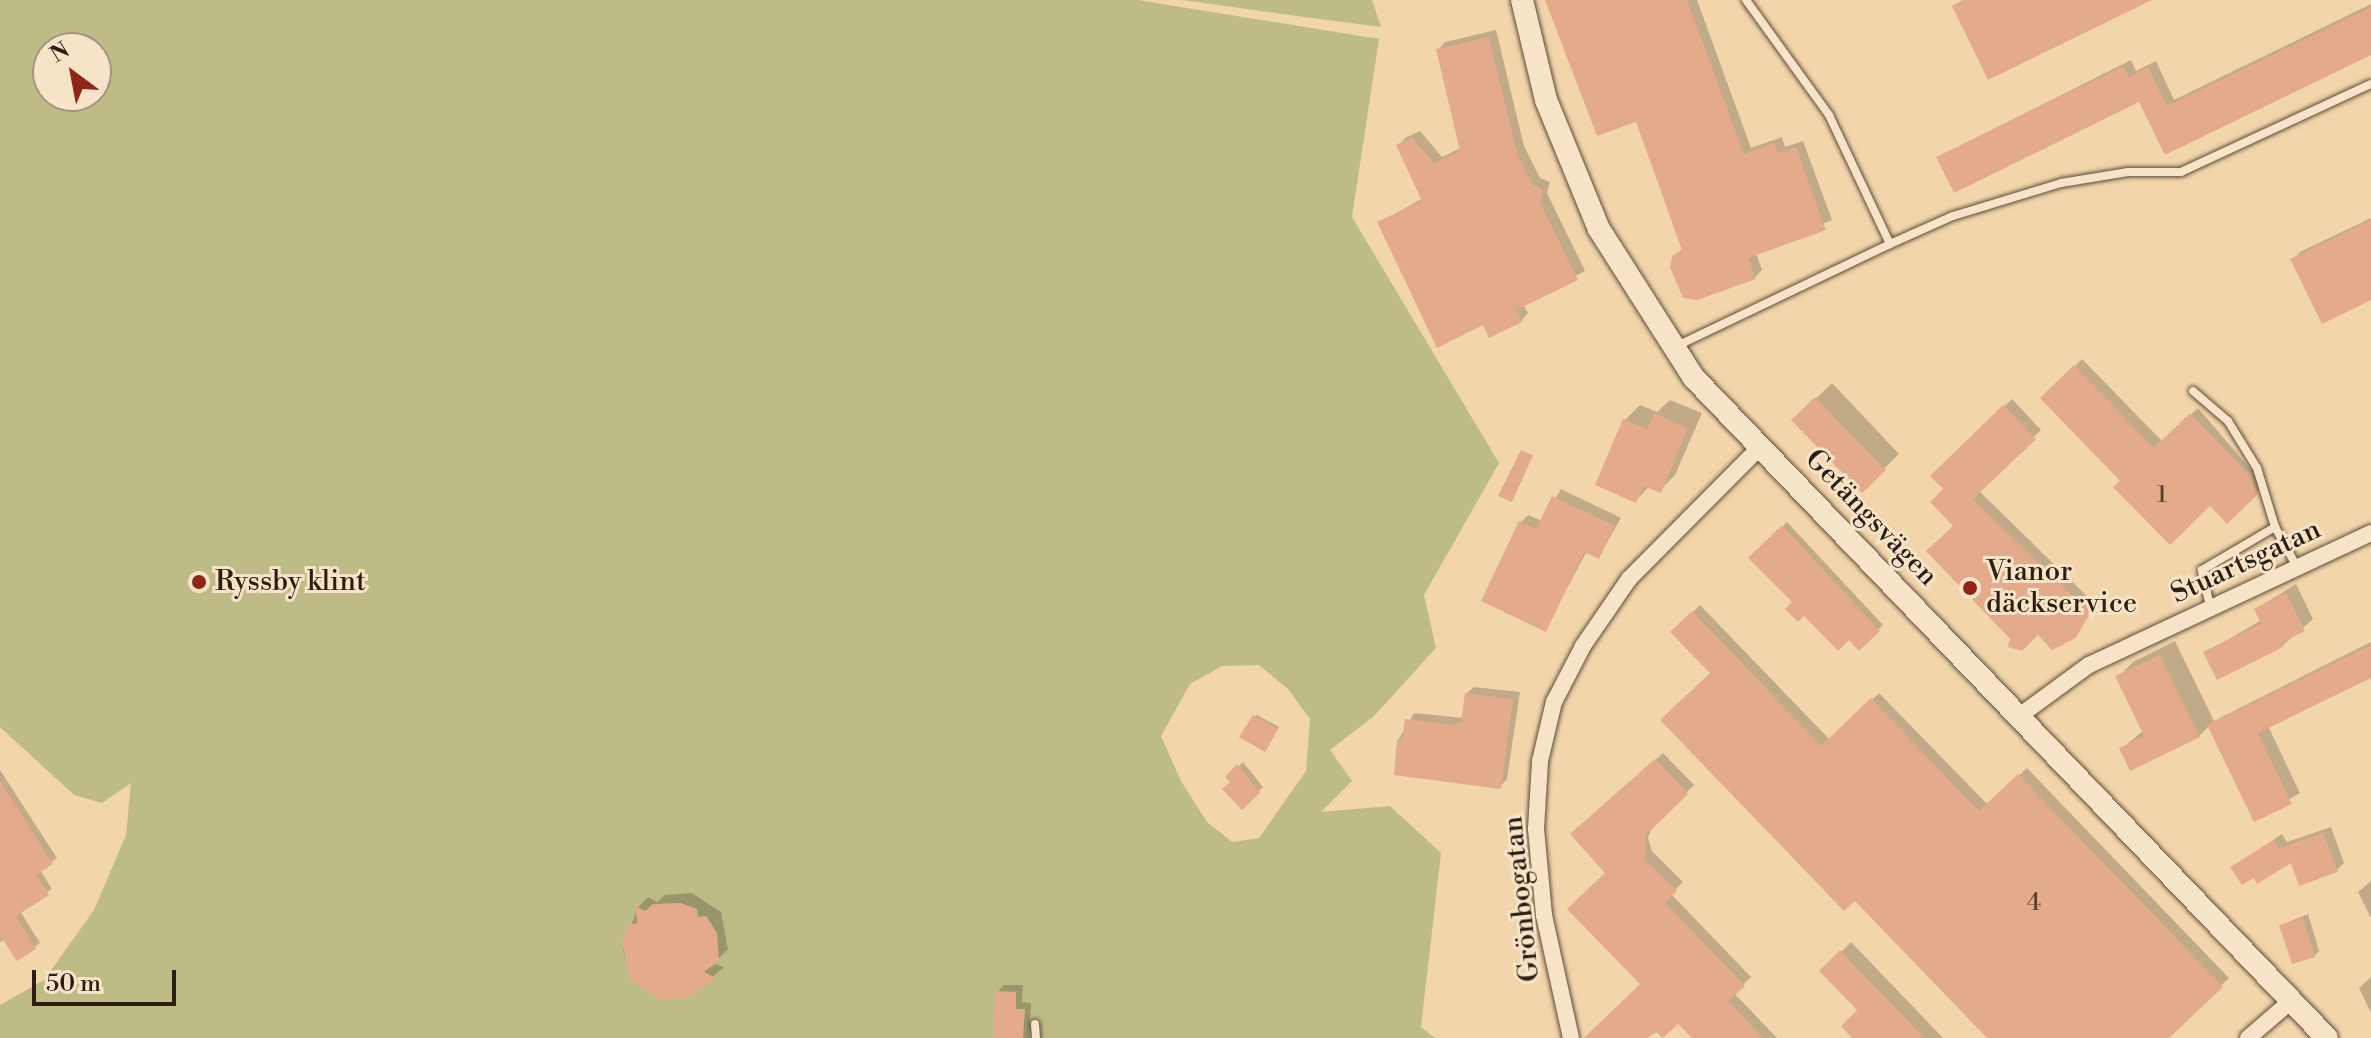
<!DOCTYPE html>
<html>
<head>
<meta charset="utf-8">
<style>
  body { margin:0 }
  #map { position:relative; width:2371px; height:1038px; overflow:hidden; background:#f2d5aa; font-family:"Libre Bodoni",serif }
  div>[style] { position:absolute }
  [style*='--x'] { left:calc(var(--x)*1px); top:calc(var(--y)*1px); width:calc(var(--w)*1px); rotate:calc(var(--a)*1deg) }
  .green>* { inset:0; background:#bebc86 }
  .shadow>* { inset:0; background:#0003 }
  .building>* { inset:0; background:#e4aa8c }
  .roads { filter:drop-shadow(0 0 2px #5d4c38) drop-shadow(0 0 2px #5d4c38) }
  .lane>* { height:8px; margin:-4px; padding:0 4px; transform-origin:4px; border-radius:4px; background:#f7e4c8 }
  .street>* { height:16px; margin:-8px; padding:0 8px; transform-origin:8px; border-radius:8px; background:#f7e4c8 }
  .secondary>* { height:22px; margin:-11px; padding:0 11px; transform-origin:11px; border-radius:11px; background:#f7e4c8 }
  .dots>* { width:22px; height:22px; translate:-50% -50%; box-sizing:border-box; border:4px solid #f7e4c8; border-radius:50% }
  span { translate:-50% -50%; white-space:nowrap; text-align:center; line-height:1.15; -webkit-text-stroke:6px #f7e4c8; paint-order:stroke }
  .number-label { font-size:24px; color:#594130 }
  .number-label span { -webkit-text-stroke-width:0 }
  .street-label { font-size:28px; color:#2b1e12 }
  .poi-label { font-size:28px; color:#2b1e12 }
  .left { translate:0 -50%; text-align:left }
  .north { position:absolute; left:32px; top:32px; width:80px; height:80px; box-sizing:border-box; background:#f7e4c8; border:2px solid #a5957f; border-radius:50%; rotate:328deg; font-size:22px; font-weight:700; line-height:32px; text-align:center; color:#2b1e12 }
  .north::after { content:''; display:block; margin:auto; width:28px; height:36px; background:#8f2418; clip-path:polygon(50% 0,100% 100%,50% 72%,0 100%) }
  .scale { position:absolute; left:32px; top:970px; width:144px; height:36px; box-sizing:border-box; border:4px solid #2b1e12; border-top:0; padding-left:10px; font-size:24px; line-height:28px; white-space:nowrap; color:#2b1e12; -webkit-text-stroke:6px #f7e4c8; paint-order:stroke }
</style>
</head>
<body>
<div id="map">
  <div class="green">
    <i style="clip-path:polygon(evenodd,0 0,1138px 0,1379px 39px,1352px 217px,1499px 463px,1424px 595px,1436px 648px,1374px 716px,1330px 750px,1352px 781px,1321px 812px,1390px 806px,1441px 853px,1421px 1027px,1435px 1038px,0 1038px,0 1005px,44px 980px,94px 910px,126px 835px,131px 783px,102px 803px,74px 795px,0 727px,0 0,48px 48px,96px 48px,96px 96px,48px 96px,48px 48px,0 0,1259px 665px,1288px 689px,1310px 719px,1306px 771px,1259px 838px,1232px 842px,1207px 822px,1181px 781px,1161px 736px,1190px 684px,1222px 666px,1259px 665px)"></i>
    <i style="clip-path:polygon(1182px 0,1372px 0,1381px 27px,1297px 16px)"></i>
  </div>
  <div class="shadow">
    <i style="clip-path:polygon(1551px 0,1697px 0,1751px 148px,1782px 137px,1785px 147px,1803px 141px,1832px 220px,1756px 253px,1762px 270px,1755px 277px,1674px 257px,1683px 248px,1637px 120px)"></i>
    <i style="clip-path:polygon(2371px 4px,2371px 53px,2166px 153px,2140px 99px,1938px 157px,2131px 60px,2136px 71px,2156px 61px,2174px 100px)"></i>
    <i style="clip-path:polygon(1496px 30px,1524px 146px,1540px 178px,1550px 182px,1547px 193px,1585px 271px,1523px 304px,1528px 313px,1521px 321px,1484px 323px,1379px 223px,1423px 198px,1398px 146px,1405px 138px,1420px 131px,1442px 157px,1461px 148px,1438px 50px,1445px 42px)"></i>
    <i style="clip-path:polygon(2371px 218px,2371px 298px,2293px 260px,2300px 252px)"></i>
    <i style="clip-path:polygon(2082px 359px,2163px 442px,2198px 408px,2264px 485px,2227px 521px,2210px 503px,2123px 481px,2043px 398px)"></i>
    <i style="clip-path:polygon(1832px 383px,1899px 454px,1862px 490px,1794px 420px)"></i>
    <i style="clip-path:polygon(2012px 399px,2041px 430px,1979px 491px,2096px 605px,2075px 636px,2038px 632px,2013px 638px,1955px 525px,1945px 489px,1933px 476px)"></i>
    <i style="clip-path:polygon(1670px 400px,1702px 413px,1675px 475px,1660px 490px,1650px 486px,1636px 500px,1625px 420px,1640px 405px,1657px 412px)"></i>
    <i style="clip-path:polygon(1561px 489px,1621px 518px,1599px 557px,1587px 551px,1545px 629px,1521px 522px,1528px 515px,1542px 521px)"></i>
    <i style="clip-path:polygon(1787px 522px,1883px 625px,1859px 648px,1751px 558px)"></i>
    <i style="clip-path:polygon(2296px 584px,2313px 619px,2282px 646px,2206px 652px,2262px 620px,2256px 609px)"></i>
    <i style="clip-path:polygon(1700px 605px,1830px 740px,1879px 693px,1988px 805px,2027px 768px,2229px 978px,2166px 1038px,1990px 1038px,1712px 673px,1673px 632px)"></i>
    <i style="clip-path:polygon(2175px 641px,2214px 721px,2371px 642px,2371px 676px,2268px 726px,2300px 793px,2255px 819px,2209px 726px,2199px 736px,2121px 749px,2144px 730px,2118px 677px,2133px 662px)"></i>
    <i style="clip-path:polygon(1474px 687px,1520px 692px,1507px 779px,1500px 787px,1398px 740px,1414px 713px,1463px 718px,1466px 694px)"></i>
    <i style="clip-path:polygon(1257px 715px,1279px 727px,1267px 748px,1255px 716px)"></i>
    <i style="clip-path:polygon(1663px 753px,1694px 785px,1653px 825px,1648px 838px,1652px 851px,1683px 882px,1671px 894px,1751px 977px,1734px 993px,1777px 1038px,1694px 1038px,1678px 1021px,1645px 1038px,1586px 1038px,1643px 984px,1607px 873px,1580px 827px)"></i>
    <i style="clip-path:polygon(1243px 762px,1263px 787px,1242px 807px,1228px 777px)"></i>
    <i style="clip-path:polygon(0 770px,57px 858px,40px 870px,52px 889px,20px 911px,40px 943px,18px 958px,5px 939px,0 942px)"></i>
    <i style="clip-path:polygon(2331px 827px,2344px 863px,2337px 870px,2292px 860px,2254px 875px,2233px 867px,2282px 834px,2287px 842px)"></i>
    <i style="clip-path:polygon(2371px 881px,2371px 918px,2358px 892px)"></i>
    <i style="clip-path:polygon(692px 893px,721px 912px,728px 949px,714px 963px,724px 967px,698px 990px,631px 978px,623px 949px,638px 907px,648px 897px,657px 902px,665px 895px)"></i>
    <i style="clip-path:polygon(2308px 914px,2319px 951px,2314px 956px,2281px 925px)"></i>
    <i style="clip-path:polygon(1851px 942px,1943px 1038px,1855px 1038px,1860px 1010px,1822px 971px)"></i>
    <i style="clip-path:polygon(2371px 977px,2371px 1013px,2359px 988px)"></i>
    <i style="clip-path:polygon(1004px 985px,1023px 985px,1022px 1002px,1031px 1003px,1029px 1038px,995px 1038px,997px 992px)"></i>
  </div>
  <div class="building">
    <i style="clip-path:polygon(1545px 0,1687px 0,1744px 154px,1774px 143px,1778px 153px,1796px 147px,1826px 230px,1748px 258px,1756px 279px,1697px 300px,1683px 298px,1670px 267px,1672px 256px,1682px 250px,1636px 122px,1597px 136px)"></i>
    <i style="clip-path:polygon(1963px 0,2152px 0,1988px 80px,1952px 6px)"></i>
    <i style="clip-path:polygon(2371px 7px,2371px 55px,2165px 155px,2139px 102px,1954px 193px,1936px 157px,2123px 66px,2129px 77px,2148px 67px,2167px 106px)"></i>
    <i style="clip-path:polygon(1489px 37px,1517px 153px,1533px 185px,1543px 190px,1540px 202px,1578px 280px,1516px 310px,1522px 322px,1489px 338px,1483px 325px,1437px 348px,1377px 222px,1422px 201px,1396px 145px,1412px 137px,1434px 163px,1460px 151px,1436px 49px)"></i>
    <i style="clip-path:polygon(2371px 220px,2371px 300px,2322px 324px,2290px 259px)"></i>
    <i style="clip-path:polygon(2074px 365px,2154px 448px,2190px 413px,2250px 476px,2258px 494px,2227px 524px,2210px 506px,2170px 545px,2113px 487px,2120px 481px,2040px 398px)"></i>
    <i style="clip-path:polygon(1815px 397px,1886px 470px,1862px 493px,1791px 420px)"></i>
    <i style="clip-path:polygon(2003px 405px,2036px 439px,1973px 499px,2090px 613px,2076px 638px,2052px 650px,2038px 635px,2022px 651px,2008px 647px,2010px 639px,1926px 551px,1953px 526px,1930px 502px,1943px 489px,1930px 476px)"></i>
    <i style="clip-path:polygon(1654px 413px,1688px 428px,1661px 493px,1644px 486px,1636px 503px,1595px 485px,1623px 419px,1647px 429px)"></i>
    <i style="clip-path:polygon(1521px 450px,1533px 455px,1512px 502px,1498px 496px)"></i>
    <i style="clip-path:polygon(1552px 496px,1615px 526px,1599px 559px,1584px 552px,1546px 632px,1481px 601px,1519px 521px,1536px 529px)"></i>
    <i style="clip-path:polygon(1782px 525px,1880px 631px,1859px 651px,1849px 640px,1838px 651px,1804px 616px,1798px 622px,1785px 609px,1792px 602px,1748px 558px)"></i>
    <i style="clip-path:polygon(2286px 593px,2305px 631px,2281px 643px,2283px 647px,2217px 680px,2203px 652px,2261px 624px,2254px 609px)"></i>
    <i style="clip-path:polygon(1692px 611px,1821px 746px,1871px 698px,1979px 811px,2018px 774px,2223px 987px,2169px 1038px,1987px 1038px,1855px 901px,1844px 911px,1660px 720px,1710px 673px,1670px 632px)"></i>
    <i style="clip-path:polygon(2371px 645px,2371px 678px,2258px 733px,2292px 804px,2254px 822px,2207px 725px)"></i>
    <i style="clip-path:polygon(2160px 655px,2200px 737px,2130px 771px,2119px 748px,2144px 736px,2115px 676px)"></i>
    <i style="clip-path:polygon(1465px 693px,1513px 699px,1501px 789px,1394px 775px,1397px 740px,1402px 740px,1405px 719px,1454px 725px,1461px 722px)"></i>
    <i style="clip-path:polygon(1253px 715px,1278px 729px,1265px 752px,1239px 737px)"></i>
    <i style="clip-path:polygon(1655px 759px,1688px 794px,1646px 835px,1645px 859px,1677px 891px,1665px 902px,1745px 986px,1728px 1001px,1763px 1038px,1692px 1038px,1678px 1024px,1663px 1038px,1655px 1031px,1648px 1038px,1584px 1038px,1640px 984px,1567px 909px,1605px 873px,1570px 834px)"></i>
    <i style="clip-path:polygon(1237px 764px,1260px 793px,1242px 810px,1222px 789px,1230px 782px,1225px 777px)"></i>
    <i style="clip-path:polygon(0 781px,53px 864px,36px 875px,49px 895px,16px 916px,36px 949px,17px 961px,0 935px)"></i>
    <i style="clip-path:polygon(2323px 833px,2338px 872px,2299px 886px,2291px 863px,2257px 884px,2254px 878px,2242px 885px,2230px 867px,2274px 840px,2279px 848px)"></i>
    <i style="clip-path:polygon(681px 903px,697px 909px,698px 917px,706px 916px,717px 933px,719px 961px,704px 972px,716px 978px,688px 998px,660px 1000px,630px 979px,622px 941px,628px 925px,637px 923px,636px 906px,645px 911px,653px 904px)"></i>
    <i style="clip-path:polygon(2303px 918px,2315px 957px,2292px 964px,2279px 925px)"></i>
    <i style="clip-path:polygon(1840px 950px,1924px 1038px,1852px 1038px,1841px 1026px,1857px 1010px,1819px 971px)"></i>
    <i style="clip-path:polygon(995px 991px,1016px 992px,1016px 1009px,1025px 1009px,1023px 1038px,993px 1038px)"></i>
  </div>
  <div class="roads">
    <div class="lane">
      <i style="--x:1890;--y:244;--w:69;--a:-24"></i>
      <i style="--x:1953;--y:216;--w:113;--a:-17"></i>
      <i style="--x:2061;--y:183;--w:68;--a:-9.3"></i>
      <i style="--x:2128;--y:172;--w:53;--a:0"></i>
      <i style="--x:2181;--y:172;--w:209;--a:-24.9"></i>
      <i style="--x:1677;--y:346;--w:236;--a:-25.6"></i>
      <i style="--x:1890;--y:244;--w:143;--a:-115.3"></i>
      <i style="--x:1829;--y:115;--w:142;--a:-125.8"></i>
      <i style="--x:2193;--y:391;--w:46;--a:40.6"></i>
      <i style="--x:2228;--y:421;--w:55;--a:58.3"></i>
      <i style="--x:2257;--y:468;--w:62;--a:73"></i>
      <i style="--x:2210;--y:606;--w:37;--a:-103"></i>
      <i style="--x:2202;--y:570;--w:85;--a:-30.5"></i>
      <i style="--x:2275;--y:527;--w:46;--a:61.2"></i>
      <i style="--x:1035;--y:1024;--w:14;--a:86"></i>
    </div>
    <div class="street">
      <i style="--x:2022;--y:714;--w:83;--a:-36.2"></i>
      <i style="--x:2089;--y:665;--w:311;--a:-25.1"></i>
      <i style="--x:1571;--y:1038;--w:126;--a:-102.4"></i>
      <i style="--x:1544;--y:915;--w:86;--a:-95.3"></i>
      <i style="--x:1536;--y:829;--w:68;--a:-86.6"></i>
      <i style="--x:1540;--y:761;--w:61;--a:-76.7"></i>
      <i style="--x:1554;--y:702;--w:63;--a:-62.6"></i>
      <i style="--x:1583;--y:646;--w:81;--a:-55.5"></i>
      <i style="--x:1629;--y:579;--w:186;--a:-45.2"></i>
      <i style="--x:2248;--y:1038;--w:57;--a:-40.7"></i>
    </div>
    <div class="secondary">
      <i style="--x:1522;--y:0;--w:103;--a:76.5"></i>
      <i style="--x:1546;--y:100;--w:139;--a:67.7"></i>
      <i style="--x:1599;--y:229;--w:177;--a:57.5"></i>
      <i style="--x:1694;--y:378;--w:914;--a:46.2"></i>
    </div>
  </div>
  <div class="dots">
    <i style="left:199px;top:582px;background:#8f2418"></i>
    <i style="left:1970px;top:588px;background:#8f2418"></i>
  </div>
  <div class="number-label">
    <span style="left:2162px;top:496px">1</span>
    <span style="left:2034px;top:904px">4</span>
  </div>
  <div class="street-label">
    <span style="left:1871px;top:518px;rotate:46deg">Getängsvägen</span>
    <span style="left:2246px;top:562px;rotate:-25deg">Stuartsgatan</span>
    <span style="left:1522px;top:899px;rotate:-96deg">Grönbogatan</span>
  </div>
  <div class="poi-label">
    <span class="left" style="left:1986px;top:588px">Vianor<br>däckservice</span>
    <span class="left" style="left:215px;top:582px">Ryssby klint</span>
  </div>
  <div class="north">N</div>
  <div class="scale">50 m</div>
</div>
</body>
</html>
